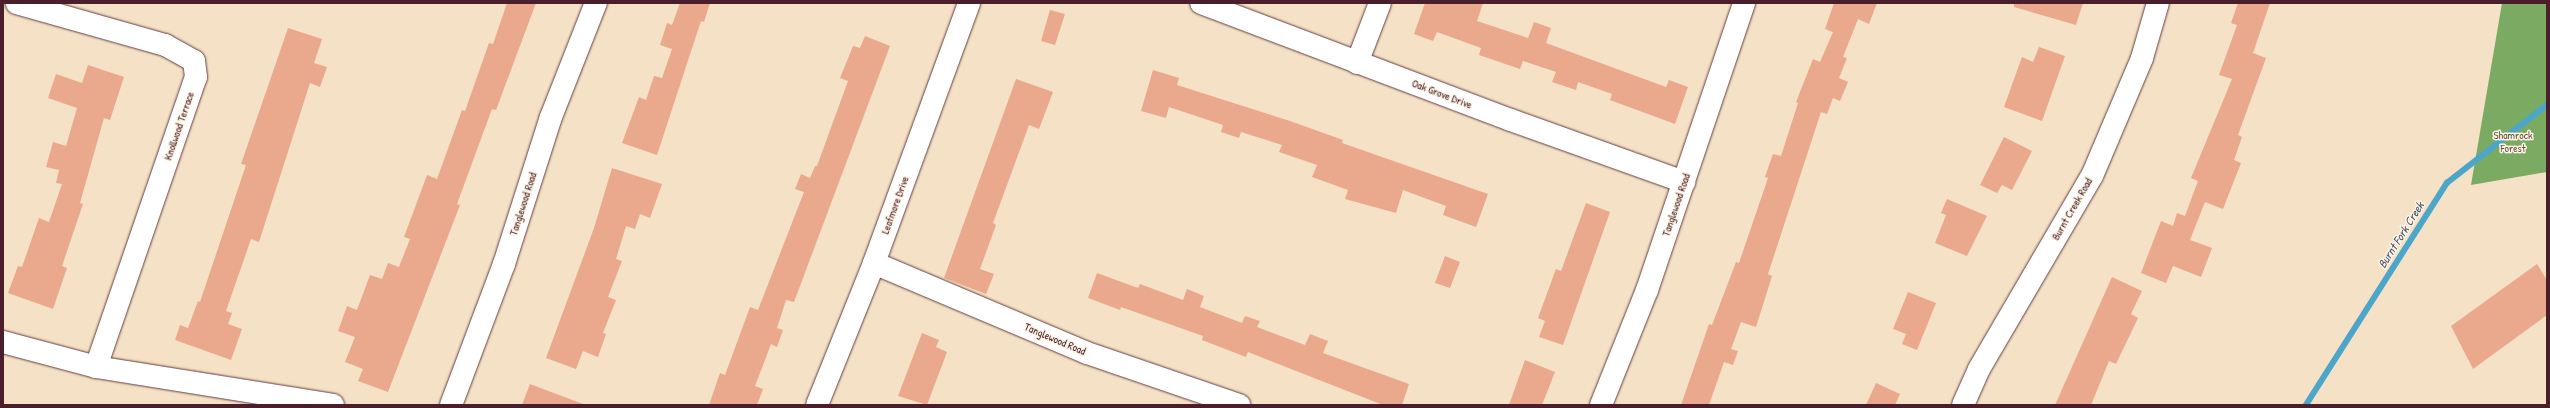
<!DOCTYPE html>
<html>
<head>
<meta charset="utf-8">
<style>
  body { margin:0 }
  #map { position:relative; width:2550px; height:408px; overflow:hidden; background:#f5e1c5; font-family:"Patrick Hand",sans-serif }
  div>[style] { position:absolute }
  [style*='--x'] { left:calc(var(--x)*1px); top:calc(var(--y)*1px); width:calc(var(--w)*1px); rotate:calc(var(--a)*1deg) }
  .forest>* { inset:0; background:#7baa63 }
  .stream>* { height:5.5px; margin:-2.75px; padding:0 2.75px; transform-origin:2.75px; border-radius:2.75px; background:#4ca6ca }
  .building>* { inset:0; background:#eaa98c }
  .roads { filter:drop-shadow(0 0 1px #643c42) drop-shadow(0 0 1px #643c42) }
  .minor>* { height:22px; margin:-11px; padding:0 11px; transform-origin:11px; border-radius:11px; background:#fff }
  span { translate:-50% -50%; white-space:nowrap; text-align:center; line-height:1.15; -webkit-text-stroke:3px #fcf5e5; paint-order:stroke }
  .street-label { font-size:11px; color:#4a1f2b }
  .park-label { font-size:11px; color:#625140 }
  .water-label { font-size:12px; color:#4b556b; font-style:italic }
  .frame { position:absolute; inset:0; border:4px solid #4a1f2b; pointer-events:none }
</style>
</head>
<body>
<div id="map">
  <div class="forest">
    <i style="clip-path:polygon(2502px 3px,2547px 3px,2547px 172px,2471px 185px)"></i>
  </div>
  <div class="stream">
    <i style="--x:2306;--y:405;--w:263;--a:-57.6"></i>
    <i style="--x:2447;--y:183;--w:127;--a:-38"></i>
  </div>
  <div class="building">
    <i style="clip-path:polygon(507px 3px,536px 3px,496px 110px,492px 109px,457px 204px,460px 205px,388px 392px,358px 381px,363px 369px,345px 362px,355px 337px,338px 331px,347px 306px,357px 310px,370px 275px,382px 279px,388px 263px,399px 267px,410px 239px,404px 237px,427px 175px,437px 179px,462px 110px,465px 111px,489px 43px,493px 44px)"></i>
    <i style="clip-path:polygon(680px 3px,710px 3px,704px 22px,701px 21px,657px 155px,622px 143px,639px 97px,646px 100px,654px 76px,662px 78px,672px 49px,660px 45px,667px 23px,672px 25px)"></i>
    <i style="clip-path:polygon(1425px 3px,1483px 3px,1477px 21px,1528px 38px,1534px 22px,1551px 28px,1546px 43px,1666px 87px,1669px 80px,1688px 87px,1675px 124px,1610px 100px,1612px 94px,1578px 82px,1576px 90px,1552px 82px,1556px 72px,1523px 61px,1520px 69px,1479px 55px,1481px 48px,1437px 32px,1433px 41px,1414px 34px)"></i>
    <i style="clip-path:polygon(1834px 3px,1877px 3px,1869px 24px,1858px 19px,1843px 57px,1847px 58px,1839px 78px,1848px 82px,1840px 101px,1833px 98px,1827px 114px,1821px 112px,1768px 274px,1772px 276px,1756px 327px,1741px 322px,1731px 349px,1738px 351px,1733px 365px,1724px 362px,1709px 405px,1681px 405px,1709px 324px,1712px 325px,1736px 262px,1739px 263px,1768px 178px,1765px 177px,1773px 154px,1781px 156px,1798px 103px,1796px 102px,1813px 59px,1820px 62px,1833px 32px,1825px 29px)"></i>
    <i style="clip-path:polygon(2014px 3px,2083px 3px,2076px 25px,2014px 7px)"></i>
    <i style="clip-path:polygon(2238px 3px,2270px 3px,2253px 53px,2266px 58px,2238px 135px,2242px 137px,2234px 160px,2241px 163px,2223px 209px,2205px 202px,2190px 240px,2212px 248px,2201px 277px,2173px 266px,2166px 283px,2141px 273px,2161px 221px,2173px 226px,2177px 213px,2185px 216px,2198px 181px,2191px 178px,2232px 79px,2219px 75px,2237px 25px,2231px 23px)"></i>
    <i style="clip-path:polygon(1050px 10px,1065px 14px,1055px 45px,1041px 41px)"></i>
    <i style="clip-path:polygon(288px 28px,322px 39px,314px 63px,327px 67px,320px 87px,310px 83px,259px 242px,251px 239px,226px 311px,232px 313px,228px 324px,242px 329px,231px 360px,175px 340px,180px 325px,188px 328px,198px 301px,200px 302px,246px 165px,241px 164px)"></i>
    <i style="clip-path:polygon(865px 36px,890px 46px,794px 302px,786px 300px,777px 328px,783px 330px,777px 347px,771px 344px,755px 386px,763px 389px,757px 405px,709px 405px,720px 373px,725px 375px,750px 307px,758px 310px,804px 192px,795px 189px,801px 174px,810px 178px,815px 166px,817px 166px,848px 81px,840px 78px,853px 46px,860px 48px)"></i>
    <i style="clip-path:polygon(2039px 47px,2065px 56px,2042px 121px,2004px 107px,2022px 57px,2033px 62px)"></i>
    <i style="clip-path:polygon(88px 65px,124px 77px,110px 120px,104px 118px,80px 203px,83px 204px,62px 266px,67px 268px,53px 309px,8px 293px,18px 266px,22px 267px,39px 218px,49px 222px,62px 184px,56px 183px,59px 170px,46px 167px,53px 142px,66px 146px,77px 108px,48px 98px,56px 74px,82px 83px)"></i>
    <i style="clip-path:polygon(1153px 70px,1179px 78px,1177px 85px,1290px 121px,1343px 140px,1342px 143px,1488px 194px,1476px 227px,1443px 215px,1446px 206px,1403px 190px,1396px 213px,1345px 199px,1348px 190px,1312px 177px,1317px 165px,1279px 152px,1282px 145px,1241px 132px,1239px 138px,1221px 132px,1223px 125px,1169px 107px,1166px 118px,1141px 111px)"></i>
    <i style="clip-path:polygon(1016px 79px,1053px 92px,1039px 129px,1029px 125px,993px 223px,996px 225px,980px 269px,994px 274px,986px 294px,944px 278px)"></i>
    <i style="clip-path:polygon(2004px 137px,2032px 151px,2012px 190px,2002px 185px,1997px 193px,1980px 185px)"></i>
    <i style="clip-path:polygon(612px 168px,662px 184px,650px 218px,640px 214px,635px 229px,626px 226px,616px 259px,622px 261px,608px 297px,616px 300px,603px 333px,606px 334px,598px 357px,583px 351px,576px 369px,546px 358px,594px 228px)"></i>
    <i style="clip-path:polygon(1947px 199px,1987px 216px,1967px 256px,1935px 243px,1946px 215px,1941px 213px)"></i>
    <i style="clip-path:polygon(1586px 203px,1610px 212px,1563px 345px,1539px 337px,1545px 321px,1538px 318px,1556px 269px,1561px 271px)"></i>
    <i style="clip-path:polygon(1445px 256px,1460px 262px,1450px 288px,1435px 283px)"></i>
    <i style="clip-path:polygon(2537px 264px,2547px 280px,2547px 315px,2473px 369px,2451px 326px)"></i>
    <i style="clip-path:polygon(1097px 273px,1138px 288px,1140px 284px,1183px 300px,1187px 289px,1204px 296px,1200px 307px,1242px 323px,1245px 316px,1260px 321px,1257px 327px,1305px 345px,1310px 334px,1328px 341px,1323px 353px,1409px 384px,1402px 405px,1383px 405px,1248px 352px,1246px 357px,1202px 340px,1203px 336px,1121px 307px,1120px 310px,1088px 298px)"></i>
    <i style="clip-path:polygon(2112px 277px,2142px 291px,2131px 314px,2138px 318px,2116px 364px,2109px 361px,2091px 405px,2055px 405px)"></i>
    <i style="clip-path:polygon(1908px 292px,1936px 303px,1917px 350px,1902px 344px,1906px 334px,1893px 329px)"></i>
    <i style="clip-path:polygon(922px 333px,939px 340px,936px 347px,947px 352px,927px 405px,898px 396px)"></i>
    <i style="clip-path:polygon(1525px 360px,1555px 372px,1542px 405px,1509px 405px)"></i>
    <i style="clip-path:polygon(1876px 383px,1900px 394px,1895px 405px,1866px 405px)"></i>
    <i style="clip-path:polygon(530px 384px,583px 404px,583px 405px,522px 405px)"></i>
  </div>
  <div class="roads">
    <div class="minor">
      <i style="--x:1201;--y:3;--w:331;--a:20.7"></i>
      <i style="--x:1511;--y:120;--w:184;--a:19.7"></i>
      <i style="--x:1357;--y:63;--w:64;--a:-69"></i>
      <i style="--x:874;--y:263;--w:231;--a:22.9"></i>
      <i style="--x:1087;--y:353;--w:161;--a:18.9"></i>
      <i style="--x:3;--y:342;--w:96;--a:15"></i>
      <i style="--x:96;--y:367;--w:307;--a:-71"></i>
      <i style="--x:196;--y:77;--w:16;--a:-97"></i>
      <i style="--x:194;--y:61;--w:33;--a:-151"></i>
      <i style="--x:165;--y:45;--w:154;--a:-164.2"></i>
      <i style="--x:96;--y:367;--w:240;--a:9.1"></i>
      <i style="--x:451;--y:405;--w:151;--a:-69.4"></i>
      <i style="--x:504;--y:264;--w:154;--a:-72.3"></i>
      <i style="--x:551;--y:117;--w:123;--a:-68.5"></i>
      <i style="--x:817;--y:405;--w:153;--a:-68.1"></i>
      <i style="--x:874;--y:263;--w:277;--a:-69.9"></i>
      <i style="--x:1601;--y:405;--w:124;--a:-68.2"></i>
      <i style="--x:1647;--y:290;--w:303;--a:-71.3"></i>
      <i style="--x:1963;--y:405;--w:39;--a:-66"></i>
      <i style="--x:1979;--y:369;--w:224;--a:-59.7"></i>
      <i style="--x:2092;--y:176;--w:128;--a:-67"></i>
      <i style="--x:2142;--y:58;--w:57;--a:-73.8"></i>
    </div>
  </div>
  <div class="street-label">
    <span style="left:1442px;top:94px;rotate:21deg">Oak Grove Drive</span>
    <span style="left:179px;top:126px;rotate:-71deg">Knollwood Terrace</span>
    <span style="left:523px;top:204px;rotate:-72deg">Tanglewood Road</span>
    <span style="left:895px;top:205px;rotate:-70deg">Leafmore Drive</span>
    <span style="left:1676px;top:205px;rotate:-71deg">Tanglewood Road</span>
    <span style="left:2072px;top:209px;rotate:-60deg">Burnt Creek Road</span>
    <span style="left:1055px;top:339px;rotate:23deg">Tanglewood Road</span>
  </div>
  <div class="park-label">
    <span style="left:2513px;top:142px">Shamrock<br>Forest</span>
  </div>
  <div class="water-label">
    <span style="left:2401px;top:235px;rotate:-58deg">Burnt Fork Creek</span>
  </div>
  <div class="frame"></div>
</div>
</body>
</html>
